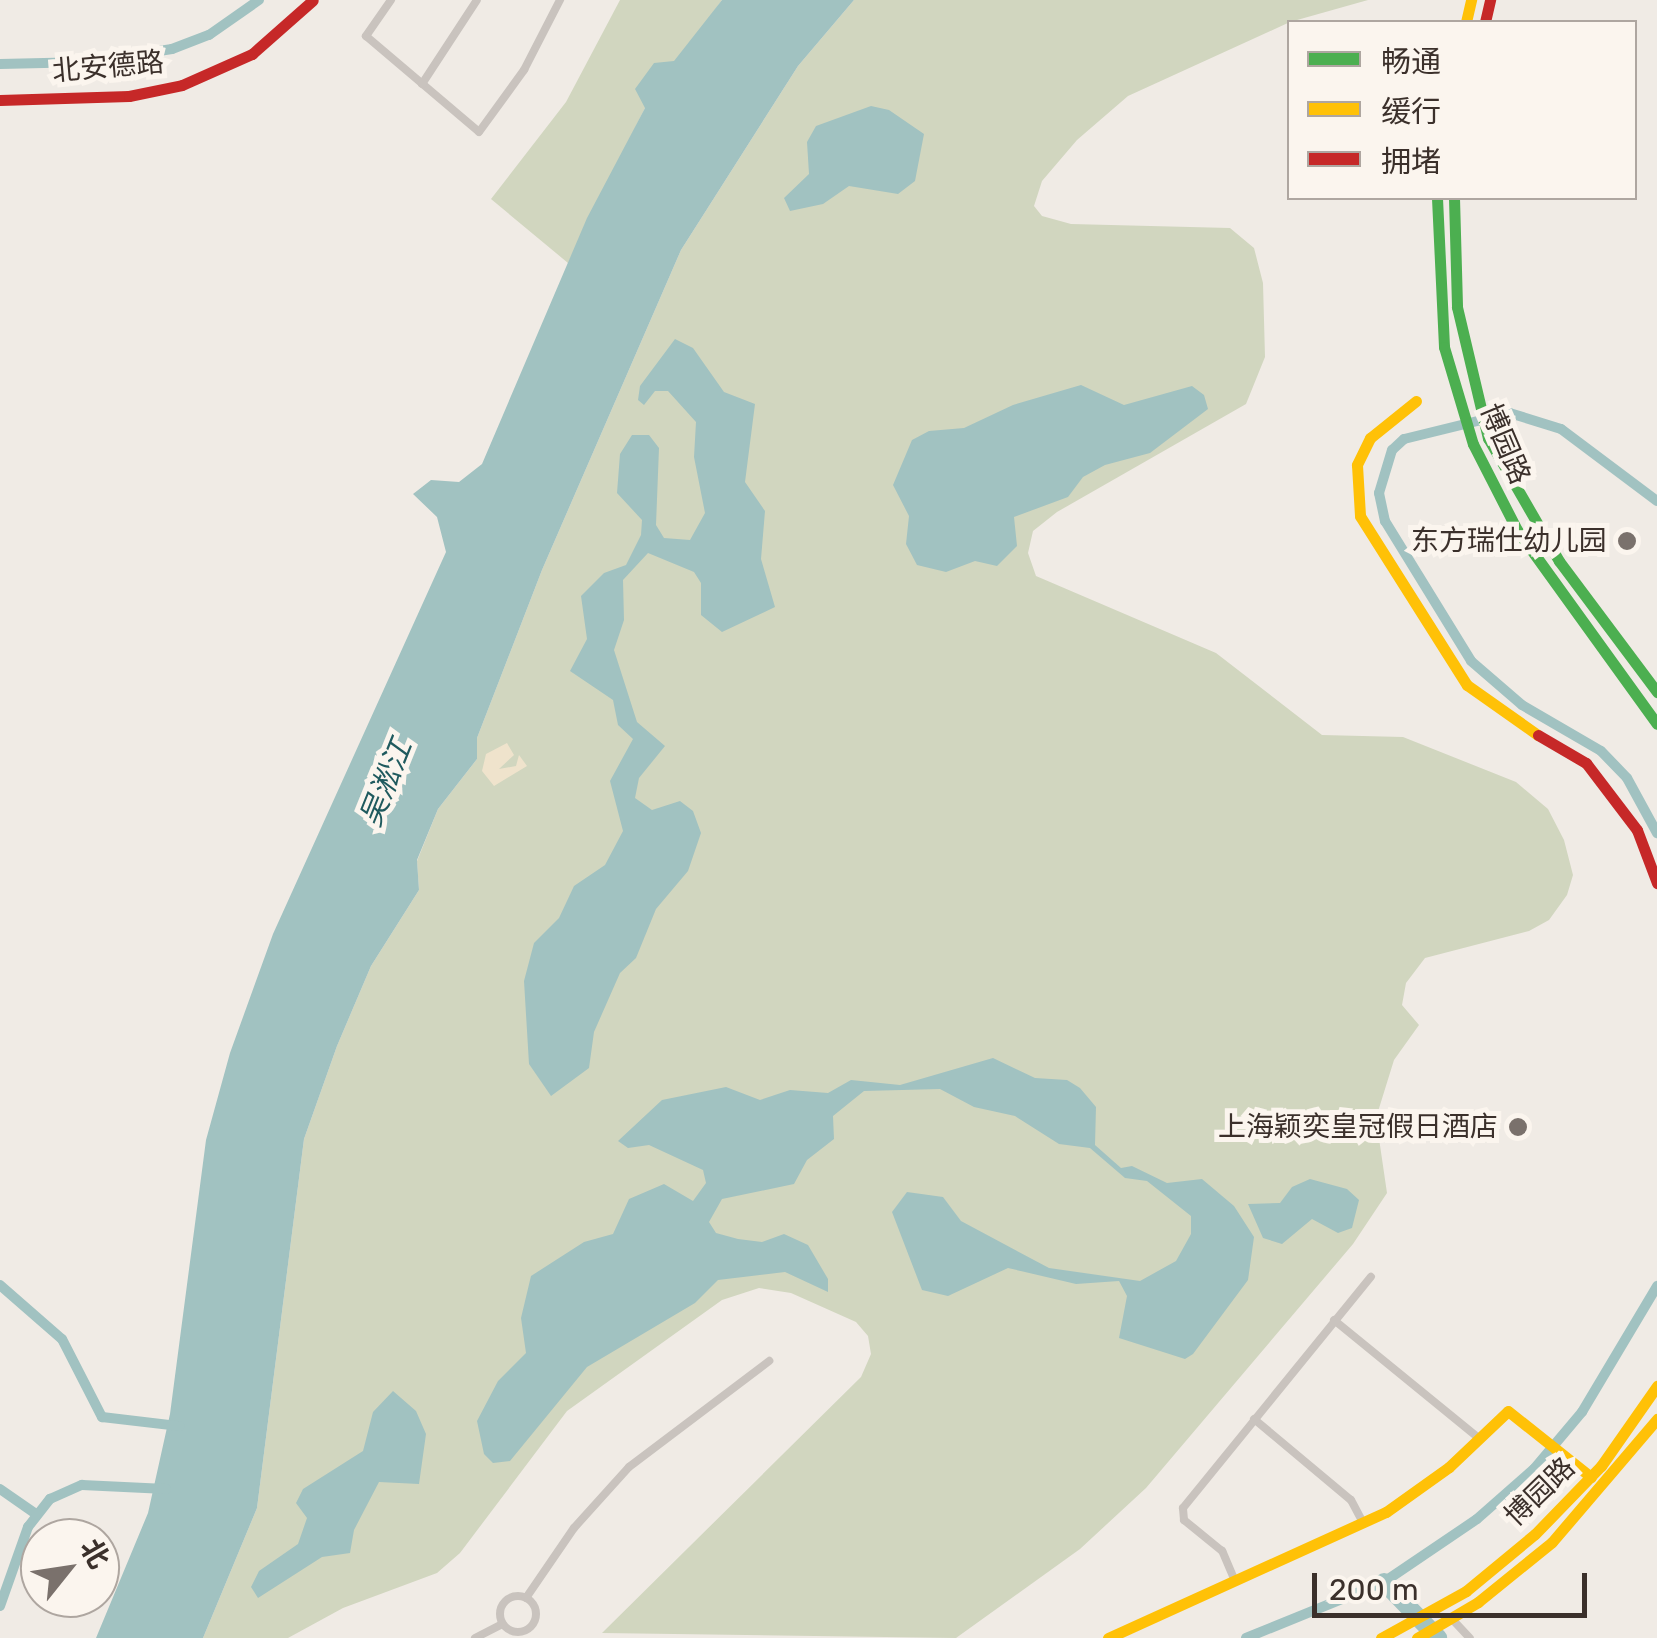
<!DOCTYPE html>
<html>
<head>
<meta charset="utf-8">
<style>
  body { margin:0 }
  #map { position:relative; width:1657px; height:1638px; overflow:hidden; background:#f0ebe5; font-family:Rubik,"Noto Sans SC",sans-serif }
  div>[style] { position:absolute }
  [style*='--x'] { left:calc(var(--x)*1px); top:calc(var(--y)*1px); width:calc(var(--w)*1px); rotate:calc(var(--a)*1deg) }
  .green>* { inset:0; background:#d1d6bf }
  .sand>* { inset:0; background:#efe3cc }
  .water>* { inset:0; background:#a1c2c1 }
  .canal>* { height:10px; margin:-5px; padding:0 5px; transform-origin:5px; border-radius:5px; background:#a1c2c1 }
  .river>* { height:18px; margin:-9px; padding:0 9px; transform-origin:9px; border-radius:9px; background:#a1c2c1 }
  .street>* { height:8px; margin:-4px; padding:0 4px; transform-origin:4px; border-radius:4px; background:#c9c3be }
  .street>.ring { margin:-4px; padding:0; box-sizing:content-box; background:none; border:8px solid #c9c3be; border-radius:50% }
  .fast>* { height:11px; margin:-5.5px; padding:0 5.5px; transform-origin:5.5px; border-radius:5.5px; background:#4caf50 }
  .slow>* { height:11px; margin:-5.5px; padding:0 5.5px; transform-origin:5.5px; border-radius:5.5px; background:#ffc107 }
  .jam>* { height:11px; margin:-5.5px; padding:0 5.5px; transform-origin:5.5px; border-radius:5.5px; background:#c62828 }
  .dots>* { width:28px; height:28px; translate:-50% -50%; box-sizing:border-box; border:5px solid #fbf5ee; border-radius:50% }
  span { translate:-50% -50%; white-space:nowrap; text-align:center; line-height:1.15; -webkit-text-stroke:10px #fbf5ee; paint-order:stroke }
  .street-label { font-size:28px; color:#3b302b }
  .poi-label { font-size:28px; color:#3b302b }
  .right { translate:-100% -50%; text-align:right }
  .water-label { font-size:30px; color:#1f5a5e; font-style:italic }
  .legend { position:absolute; left:1287px; top:20px; width:350px; height:180px; box-sizing:border-box; background:#fbf5ee; border:2px solid #aea6a0; margin:0; padding:12px 18px; list-style:none; font-size:30px; color:#3b302b }
  .legend li { display:flex; align-items:center; gap:20px; height:50px }
  .legend b { width:50px; border:2px solid #aea6a0 }
  .north { position:absolute; left:20px; top:1518px; width:100px; height:100px; box-sizing:border-box; background:#fbf5ee; border:2px solid #aea6a0; border-radius:50%; rotate:60deg; font-size:28px; font-weight:700; line-height:40px; text-align:center; color:#3b302b }
  .north::after { content:''; display:block; margin:auto; width:35px; height:45px; background:#7a716c; clip-path:polygon(50% 0,100% 100%,50% 72%,0 100%) }
  .scale { position:absolute; left:1312px; top:1573px; width:275px; height:45px; box-sizing:border-box; border:5px solid #3b302b; border-top:0; padding-left:12px; font-size:30px; line-height:35px; white-space:nowrap; color:#3b302b; -webkit-text-stroke:8px #fbf5ee; paint-order:stroke }
</style>
</head>
<body>
<div id="map">
  <div class="green">
    <i style="clip-path:polygon(620px 0,722px 0,645px 108px,568px 263px,491px 199px,566px 102px)"></i>
    <i style="clip-path:polygon(854px 0,1368px 0,1290px 22px,1128px 96px,1077px 140px,1042px 181px,1034px 206px,1042px 216px,1071px 224px,1230px 228px,1254px 248px,1263px 283px,1265px 357px,1246px 404px,1057px 512px,1033px 531px,1028px 553px,1036px 576px,1216px 653px,1322px 735px,1403px 737px,1516px 782px,1548px 809px,1564px 840px,1573px 875px,1567px 895px,1549px 920px,1529px 931px,1425px 958px,1406px 983px,1402px 1005px,1419px 1025px,1394px 1060px,1376px 1118px,1387px 1193px,1353px 1244px,1146px 1488px,1080px 1549px,956px 1638px,602px 1633px,861px 1377px,871px 1354px,868px 1336px,856px 1322px,791px 1293px,759px 1288px,722px 1300px,567px 1411px,460px 1553px,437px 1573px,343px 1608px,288px 1638px,203px 1638px,257px 1508px,304px 1139px,337px 1046px,371px 966px,419px 890px,417px 861px,438px 809px,477px 759px,477px 738px,542px 570px,681px 250px,798px 66px)"></i>
  </div>
  <div class="sand">
    <i style="clip-path:polygon(507px 743px,514px 755px,499px 769px,516px 766px,519px 755px,527px 766px,494px 786px,482px 771px,486px 754px)"></i>
  </div>
  <div class="water">
    <i style="clip-path:polygon(722px 0,854px 0,798px 66px,681px 250px,542px 570px,477px 738px,477px 759px,438px 809px,417px 860px,419px 890px,371px 966px,337px 1046px,304px 1139px,257px 1508px,203px 1638px,96px 1638px,148px 1513px,170px 1414px,206px 1140px,230px 1053px,273px 934px,446px 552px,437px 517px,413px 494px,431px 480px,459px 482px,482px 464px,587px 218px,645px 108px,635px 89px,654px 63px,674px 61px)"></i>
    <i style="clip-path:polygon(871px 106px,889px 110px,924px 134px,915px 181px,898px 194px,849px 186px,823px 204px,790px 211px,784px 198px,809px 174px,807px 142px,816px 126px)"></i>
    <i style="clip-path:polygon(675px 339px,693px 348px,724px 392px,755px 404px,745px 482px,765px 511px,761px 559px,775px 607px,722px 632px,701px 615px,701px 583px,694px 572px,648px 553px,623px 580px,624px 620px,614px 650px,637px 722px,665px 746px,639px 778px,635px 798px,652px 810px,680px 801px,693px 811px,701px 833px,688px 871px,656px 909px,636px 958px,620px 973px,594px 1032px,589px 1068px,551px 1096px,529px 1064px,524px 981px,534px 943px,559px 918px,574px 886px,605px 865px,623px 831px,610px 781px,633px 739px,618px 725px,613px 700px,570px 671px,587px 639px,581px 596px,604px 573px,626px 565px,641px 535px,642px 520px,617px 493px,620px 454px,632px 435px,649px 435px,659px 448px,656px 525px,664px 538px,690px 540px,705px 513px,694px 457px,696px 422px,668px 391px,655px 391px,644px 405px,638px 400px,640px 386px)"></i>
    <i style="clip-path:polygon(1081px 385px,1124px 405px,1192px 386px,1204px 395px,1208px 409px,1150px 453px,1105px 465px,1083px 477px,1068px 497px,1014px 517px,1017px 546px,997px 566px,975px 561px,946px 572px,917px 565px,906px 544px,909px 516px,893px 485px,912px 440px,929px 431px,964px 428px,1013px 405px)"></i>
    <i style="clip-path:polygon(993px 1058px,1035px 1078px,1067px 1080px,1080px 1088px,1096px 1107px,1095px 1145px,1121px 1168px,1132px 1166px,1167px 1183px,1202px 1179px,1234px 1206px,1254px 1237px,1248px 1280px,1193px 1354px,1185px 1359px,1119px 1338px,1127px 1296px,1119px 1281px,1076px 1284px,1008px 1268px,948px 1296px,922px 1290px,892px 1212px,907px 1192px,943px 1197px,961px 1221px,1049px 1268px,1140px 1281px,1176px 1261px,1191px 1234px,1191px 1216px,1147px 1181px,1125px 1178px,1090px 1148px,1059px 1144px,1015px 1116px,974px 1107px,940px 1089px,864px 1091px,833px 1116px,834px 1139px,807px 1160px,794px 1184px,722px 1199px,709px 1222px,716px 1233px,738px 1239px,762px 1242px,784px 1234px,808px 1245px,828px 1279px,828px 1292px,785px 1272px,718px 1280px,695px 1303px,587px 1367px,510px 1461px,493px 1463px,484px 1454px,477px 1421px,498px 1381px,526px 1353px,521px 1318px,531px 1276px,584px 1242px,613px 1234px,629px 1199px,664px 1184px,693px 1201px,706px 1183px,703px 1170px,649px 1145px,628px 1148px,618px 1141px,662px 1100px,726px 1087px,760px 1100px,790px 1090px,828px 1093px,851px 1080px,900px 1085px)"></i>
    <i style="clip-path:polygon(1310px 1179px,1347px 1189px,1359px 1200px,1352px 1228px,1338px 1233px,1312px 1219px,1282px 1244px,1263px 1238px,1248px 1204px,1280px 1203px,1292px 1187px)"></i>
    <i style="clip-path:polygon(393px 1391px,416px 1411px,426px 1434px,419px 1484px,379px 1482px,354px 1530px,350px 1553px,322px 1557px,258px 1598px,251px 1587px,259px 1571px,298px 1544px,307px 1518px,296px 1503px,303px 1489px,363px 1451px,373px 1412px)"></i>
  </div>
  <div class="canal">
    <i style="--x:0;--y:64;--w:88;--a:-1.3"></i>
    <i style="--x:88;--y:62;--w:85;--a:-8.8"></i>
    <i style="--x:172;--y:49;--w:40;--a:-21"></i>
    <i style="--x:209;--y:35;--w:61;--a:-35"></i>
    <i style="--x:1657;--y:501;--w:120;--a:-143.1"></i>
    <i style="--x:1561;--y:429;--w:53;--a:-162.6"></i>
    <i style="--x:1510;--y:413;--w:109;--a:166.2"></i>
    <i style="--x:1404;--y:439;--w:16;--a:137"></i>
    <i style="--x:1392;--y:450;--w:45;--a:106.8"></i>
    <i style="--x:1379;--y:493;--w:29;--a:78"></i>
    <i style="--x:1385;--y:521;--w:164;--a:58.4"></i>
    <i style="--x:1471;--y:661;--w:67;--a:40.8"></i>
    <i style="--x:1522;--y:705;--w:91;--a:30.2"></i>
    <i style="--x:1601;--y:751;--w:37;--a:46"></i>
    <i style="--x:1627;--y:778;--w:63;--a:61.4"></i>
    <i style="--x:0;--y:1285;--w:82;--a:41.1"></i>
    <i style="--x:62;--y:1339;--w:88;--a:62.9"></i>
    <i style="--x:102;--y:1417;--w:78;--a:6.7"></i>
    <i style="--x:0;--y:1489;--w:44;--a:34.8"></i>
    <i style="--x:0;--y:1606;--w:84;--a:-70.5"></i>
    <i style="--x:28;--y:1527;--w:36;--a:-52"></i>
    <i style="--x:50;--y:1499;--w:35;--a:-24"></i>
    <i style="--x:82;--y:1485;--w:84;--a:2.7"></i>
    <i style="--x:1246;--y:1638;--w:149;--a:-22.1"></i>
    <i style="--x:1384;--y:1582;--w:112;--a:-34.1"></i>
    <i style="--x:1477;--y:1519;--w:76;--a:-41.3"></i>
    <i style="--x:1534;--y:1469;--w:75;--a:-49.9"></i>
    <i style="--x:1582;--y:1412;--w:147;--a:-59.2"></i>
  </div>
  <div class="river">
    <i style="--x:1384;--y:1582;--w:78;--a:46"></i>
  </div>
  <div class="street">
    <i style="--x:391;--y:0;--w:44;--a:124.8"></i>
    <i style="--x:366;--y:36;--w:148;--a:40.3"></i>
    <i style="--x:479;--y:132;--w:77;--a:-54"></i>
    <i style="--x:524;--y:70;--w:79;--a:-62.8"></i>
    <i style="--x:422;--y:84;--w:100;--a:-56.8"></i>
    <i style="--x:1334;--y:1320;--w:188;--a:39.2"></i>
    <i style="--x:1254;--y:1419;--w:126;--a:39.9"></i>
    <i style="--x:1351;--y:1500;--w:27;--a:62"></i>
    <i style="--x:1235;--y:1581;--w:33;--a:-113"></i>
    <i style="--x:1222;--y:1551;--w:49;--a:-140.8"></i>
    <i style="--x:1184;--y:1520;--w:12;--a:-95"></i>
    <i style="--x:1183;--y:1508;--w:298;--a:-50.9"></i>
    <i class="ring" style="left:500px;top:1596px;width:28px;height:28px"></i>
    <i style="--x:526;--y:1598;--w:85;--a:-55.6"></i>
    <i style="--x:574;--y:1528;--w:82;--a:-48"></i>
    <i style="--x:629;--y:1467;--w:176;--a:-37.1"></i>
    <i style="--x:1452;--y:1619;--w:26;--a:47"></i>
    <i style="--x:475;--y:1638;--w:31;--a:-27"></i>
  </div>
  <div class="fast">
    <i style="--x:1437;--y:198;--w:149;--a:87.3"></i>
    <i style="--x:1444;--y:347;--w:101;--a:73.4"></i>
    <i style="--x:1473;--y:444;--w:97;--a:62.9"></i>
    <i style="--x:1517;--y:530;--w:239;--a:54.2"></i>
    <i style="--x:1454;--y:198;--w:109;--a:88.4"></i>
    <i style="--x:1457;--y:307;--w:135;--a:76.7"></i>
    <i style="--x:1488;--y:438;--w:142;--a:60"></i>
    <i style="--x:1559;--y:561;--w:164;--a:53.2"></i>
  </div>
  <div class="slow">
    <i style="--x:1466;--y:22;--w:23;--a:-77"></i>
    <i style="--x:1416;--y:401;--w:59;--a:141.2"></i>
    <i style="--x:1370;--y:438;--w:30;--a:116"></i>
    <i style="--x:1357;--y:465;--w:51;--a:86.6"></i>
    <i style="--x:1360;--y:516;--w:200;--a:57.7"></i>
    <i style="--x:1467;--y:685;--w:87;--a:35.2"></i>
    <i style="--x:1108;--y:1638;--w:305;--a:-24.4"></i>
    <i style="--x:1386;--y:1512;--w:77;--a:-35.5"></i>
    <i style="--x:1449;--y:1467;--w:81;--a:-43.5"></i>
    <i style="--x:1508;--y:1411;--w:106;--a:38.5"></i>
    <i style="--x:1381;--y:1638;--w:97;--a:-28.9"></i>
    <i style="--x:1466;--y:1591;--w:89;--a:-39.6"></i>
    <i style="--x:1535;--y:1534;--w:95;--a:-45.9"></i>
    <i style="--x:1601;--y:1466;--w:98;--a:-55"></i>
    <i style="--x:1417;--y:1638;--w:71;--a:-30.5"></i>
    <i style="--x:1478;--y:1602;--w:95;--a:-39"></i>
    <i style="--x:1552;--y:1542;--w:162;--a:-49.5"></i>
  </div>
  <div class="jam">
    <i style="--x:1485;--y:22;--w:23;--a:-77"></i>
    <i style="--x:0;--y:100;--w:129;--a:-1.8"></i>
    <i style="--x:129;--y:96;--w:54;--a:-11.7"></i>
    <i style="--x:182;--y:85;--w:77;--a:-23.9"></i>
    <i style="--x:252;--y:54;--w:81;--a:-41.5"></i>
    <i style="--x:1538;--y:735;--w:56;--a:30.3"></i>
    <i style="--x:1586;--y:763;--w:84;--a:52.7"></i>
    <i style="--x:1637;--y:830;--w:57;--a:69.3"></i>
  </div>
  <div class="dots">
    <i style="left:1627px;top:541px;background:#7a716c"></i>
    <i style="left:1518px;top:1127px;background:#7a716c"></i>
  </div>
  <div class="street-label">
    <span style="left:108px;top:67px;rotate:-5deg">北安德路</span>
    <span style="left:1505px;top:444px;rotate:67deg">博园路</span>
    <span style="left:1540px;top:1492px;rotate:-44deg">博园路</span>
  </div>
  <div class="poi-label">
    <span class="right" style="left:1607px;top:541px">东方瑞仕幼儿园</span>
    <span class="right" style="left:1498px;top:1127px">上海颖奕皇冠假日酒店</span>
  </div>
  <div class="water-label">
    <span style="left:386px;top:783px;rotate:-68deg">吴淞江</span>
  </div>
  <ul class="legend">
  <li><b style="height:12px;background:#4caf50"></b>畅通</li>
  <li><b style="height:12px;background:#ffc107"></b>缓行</li>
  <li><b style="height:12px;background:#c62828"></b>拥堵</li>
  </ul>
  <div class="north">北</div>
  <div class="scale">200 m</div>
</div>
</body>
</html>
